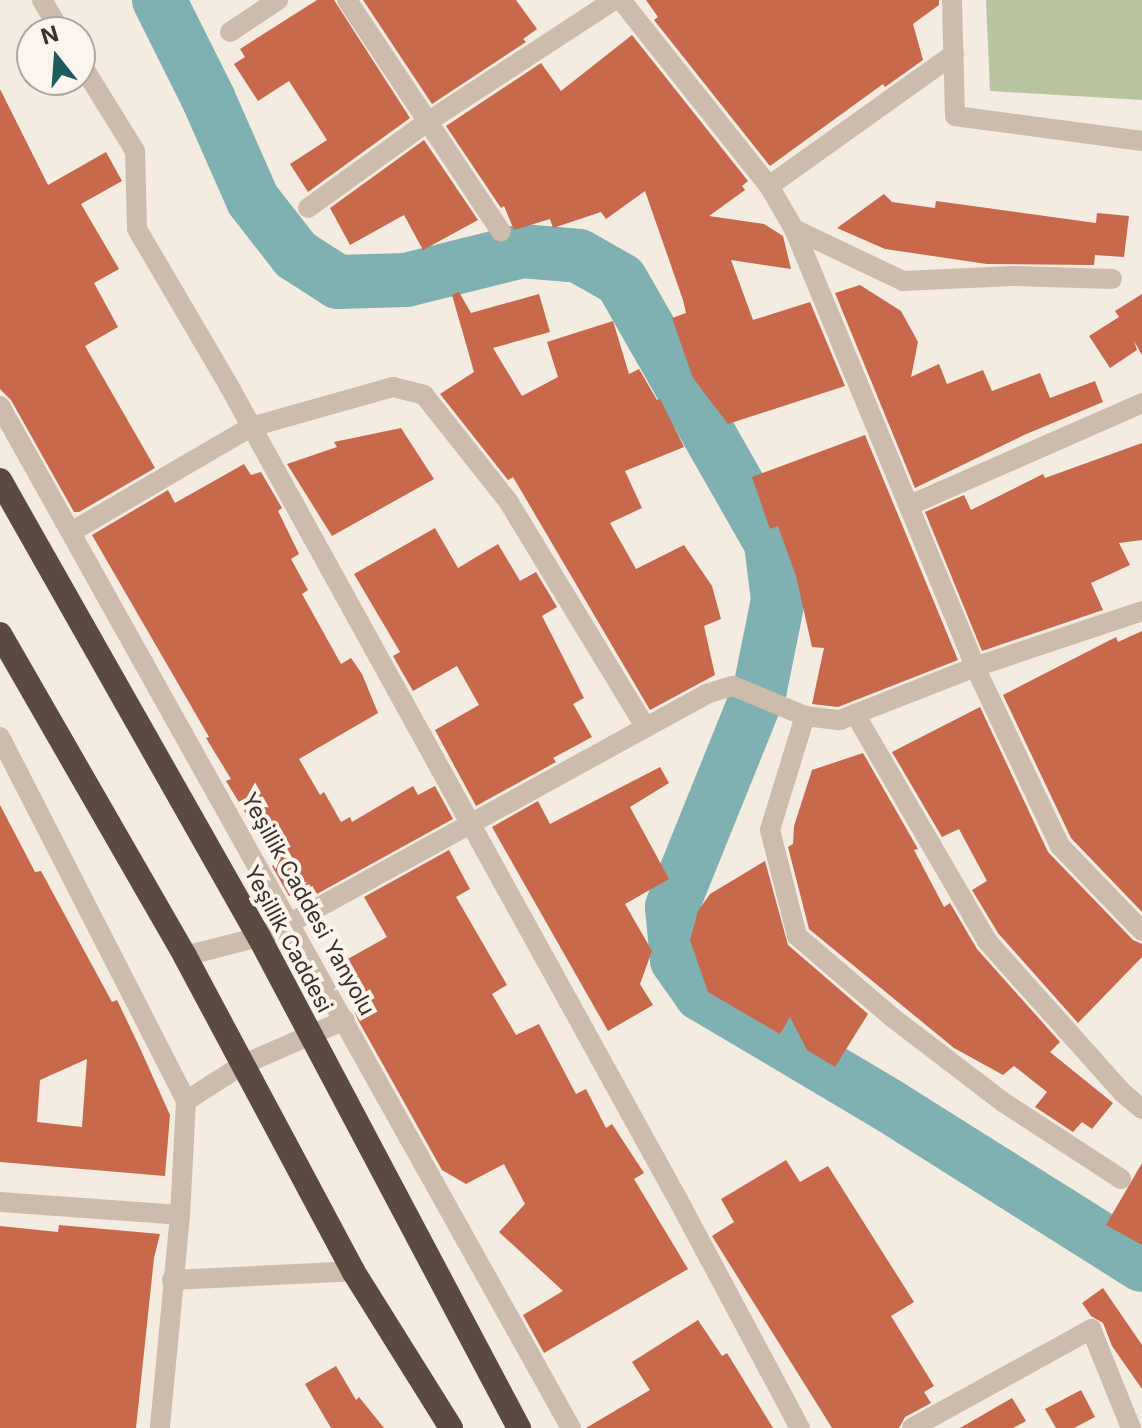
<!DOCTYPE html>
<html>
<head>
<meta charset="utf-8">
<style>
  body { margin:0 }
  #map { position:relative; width:1142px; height:1428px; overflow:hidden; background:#f4ebe1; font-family:Inter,sans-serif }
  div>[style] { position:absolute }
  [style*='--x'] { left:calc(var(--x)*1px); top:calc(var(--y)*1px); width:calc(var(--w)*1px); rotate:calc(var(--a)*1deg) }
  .green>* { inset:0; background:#b8c4a0 }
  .river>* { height:54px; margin:-27px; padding:0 27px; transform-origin:27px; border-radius:27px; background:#7fb0b2 }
  .building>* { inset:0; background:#c8694b }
  .minor>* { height:20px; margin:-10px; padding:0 10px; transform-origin:10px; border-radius:10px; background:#cdbbac }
  .highway>* { height:24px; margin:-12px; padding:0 12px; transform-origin:12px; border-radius:12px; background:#5c4a42 }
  span { translate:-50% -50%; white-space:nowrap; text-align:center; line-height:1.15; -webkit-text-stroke:8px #fbf5ee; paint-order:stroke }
  .street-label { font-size:22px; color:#3b302b }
  .north { position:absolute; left:16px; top:16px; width:80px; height:80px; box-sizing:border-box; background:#fbf5ee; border:2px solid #aea6a0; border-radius:50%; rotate:343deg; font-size:22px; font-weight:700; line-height:32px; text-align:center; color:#3b302b }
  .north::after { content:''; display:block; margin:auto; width:28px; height:36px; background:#1f5a5e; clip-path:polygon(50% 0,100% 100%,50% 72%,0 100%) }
</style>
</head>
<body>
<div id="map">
  <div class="green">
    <i style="clip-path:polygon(986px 0,1142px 0,1142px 100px,990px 91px)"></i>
  </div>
  <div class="river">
    <i style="--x:159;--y:0;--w:110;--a:63.4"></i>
    <i style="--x:208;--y:98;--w:111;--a:66.2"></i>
    <i style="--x:253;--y:200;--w:70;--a:52"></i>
    <i style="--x:296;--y:255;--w:50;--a:32.7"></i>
    <i style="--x:338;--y:282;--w:68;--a:-1.7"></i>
    <i style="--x:406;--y:280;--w:120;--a:-14"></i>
    <i style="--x:522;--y:251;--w:57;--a:5"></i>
    <i style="--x:579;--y:256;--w:48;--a:29.7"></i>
    <i style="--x:621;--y:280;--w:303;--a:60.3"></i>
    <i style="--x:771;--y:543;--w:57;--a:83"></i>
    <i style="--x:778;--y:600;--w:91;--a:101.4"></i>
    <i style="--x:760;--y:689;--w:235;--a:112"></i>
    <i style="--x:672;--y:907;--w:53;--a:84.6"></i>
    <i style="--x:677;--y:960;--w:42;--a:54.8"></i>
    <i style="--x:701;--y:994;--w:217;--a:30.7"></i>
    <i style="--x:888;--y:1105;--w:300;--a:32.2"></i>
  </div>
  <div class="building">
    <i style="clip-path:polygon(317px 0,334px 0,410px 118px,308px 192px,290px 164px,327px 140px,289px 81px,258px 101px,234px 64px,245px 57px,240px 49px)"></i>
    <i style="clip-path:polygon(363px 0,516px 0,537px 29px,523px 39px,526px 42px,432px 104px)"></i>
    <i style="clip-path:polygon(646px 0,939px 0,939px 5px,913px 24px,923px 60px,885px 87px,883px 84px,770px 166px,654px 20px,658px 17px)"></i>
    <i style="clip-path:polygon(632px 35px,748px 181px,742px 186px,745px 190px,709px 216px,764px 224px,783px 236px,791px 269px,731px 260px,753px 320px,810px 302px,845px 386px,728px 424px,693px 378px,672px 318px,686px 313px,683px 300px,645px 191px,606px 219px,601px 212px,553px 228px,550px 219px,514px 230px,504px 206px,501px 208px,446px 126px,541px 63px,561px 91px)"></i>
    <i style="clip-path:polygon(0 89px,48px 185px,106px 152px,122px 181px,81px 204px,119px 269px,94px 283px,118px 327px,85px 346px,155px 468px,79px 512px,74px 512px,11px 400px,0 389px)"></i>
    <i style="clip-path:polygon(424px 140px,478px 220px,423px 250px,404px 215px,350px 245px,330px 208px)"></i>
    <i style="clip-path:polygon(884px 194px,892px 202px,935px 208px,936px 201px,1096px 223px,1097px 213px,1129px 216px,1124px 257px,1095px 255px,1094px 265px,987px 264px,885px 249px,837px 228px)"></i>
    <i style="clip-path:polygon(860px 285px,901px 311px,918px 342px,911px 377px,939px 364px,947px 384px,983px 370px,992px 391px,1040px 373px,1050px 398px,1095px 381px,1103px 402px,1024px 435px,915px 488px,835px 293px)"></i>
    <i style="clip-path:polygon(459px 292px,471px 313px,539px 294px,550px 332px,493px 348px,522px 396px,558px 377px,547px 342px,613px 321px,629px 374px,639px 369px,657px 400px,660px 399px,684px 447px,625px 471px,642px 508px,610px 523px,636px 569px,684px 545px,712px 586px,721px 619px,704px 626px,715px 675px,650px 710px,513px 477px,508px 480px,440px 394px,474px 372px,452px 295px)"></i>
    <i style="clip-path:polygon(1142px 294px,1142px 355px,1134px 341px,1137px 350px,1110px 368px,1089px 336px,1119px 317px,1115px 311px)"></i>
    <i style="clip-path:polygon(401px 428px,434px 479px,332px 536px,287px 464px,337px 447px,334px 442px)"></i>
    <i style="clip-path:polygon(865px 435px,958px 660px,838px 707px,812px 704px,824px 648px,812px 647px,796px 576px,778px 526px,770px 529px,752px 477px)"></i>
    <i style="clip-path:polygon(1142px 443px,1142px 540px,1119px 543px,1130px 565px,1091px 583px,1103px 610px,982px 651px,925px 512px,964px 495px,971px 510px,1043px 474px,1045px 478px)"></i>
    <i style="clip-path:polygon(244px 464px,251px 475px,261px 472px,282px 508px,278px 511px,299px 554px,291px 559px,308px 590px,302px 594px,341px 664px,351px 658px,362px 674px,378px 713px,299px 759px,320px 795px,324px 792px,341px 822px,350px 817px,352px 822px,413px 786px,418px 795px,435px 786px,453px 819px,315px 895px,309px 884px,289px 896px,272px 866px,276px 863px,226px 781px,231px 779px,206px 738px,209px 737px,92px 535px,168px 490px,175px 503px)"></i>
    <i style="clip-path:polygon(435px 528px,458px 568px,498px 544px,520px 581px,536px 572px,557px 607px,542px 616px,584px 698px,573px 704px,592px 737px,553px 758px,556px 762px,476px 806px,435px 730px,479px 705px,457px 666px,413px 691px,393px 656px,400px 652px,354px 574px)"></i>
    <i style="clip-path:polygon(1142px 631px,1142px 912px,1071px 838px,1003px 695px,1116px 637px,1118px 642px)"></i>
    <i style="clip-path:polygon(980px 707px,1048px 852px,1133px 940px,1142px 944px,1142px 957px,1078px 1023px,998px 933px,972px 890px,987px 881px,959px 829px,942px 837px,892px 752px)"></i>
    <i style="clip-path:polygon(863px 753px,918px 849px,914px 850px,944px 907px,950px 903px,977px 949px,1060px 1042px,1050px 1052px,1113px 1103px,1092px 1129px,1082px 1122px,1073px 1132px,1035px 1107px,1047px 1092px,1014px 1066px,1003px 1075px,954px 1048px,809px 929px,788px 847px,793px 844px,794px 826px,812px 770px)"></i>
    <i style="clip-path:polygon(660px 767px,669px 783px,630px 807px,669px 879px,625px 904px,652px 951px,640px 984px,653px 1005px,608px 1031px,492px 827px,538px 801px,550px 824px)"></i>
    <i style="clip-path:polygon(evenodd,0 805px,35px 872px,41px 871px,112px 1002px,117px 1000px,139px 1046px,170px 1115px,165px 1176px,0 1162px,0 805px,87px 1059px,82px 1127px,37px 1122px,40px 1080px,87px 1059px)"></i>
    <i style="clip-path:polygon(449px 850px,470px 889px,456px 897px,507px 985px,492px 994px,516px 1035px,539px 1024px,576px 1094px,586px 1089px,606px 1128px,612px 1124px,644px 1173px,634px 1179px,688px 1269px,544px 1353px,523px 1315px,563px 1291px,499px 1232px,525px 1204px,504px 1164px,466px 1184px,442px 1170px,358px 1020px,355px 1013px,365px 1008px,339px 964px,387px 937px,364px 897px)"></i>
    <i style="clip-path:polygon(765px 861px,788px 945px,868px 1014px,835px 1067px,807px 1050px,790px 1017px,780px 1034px,708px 992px,690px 940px,698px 911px,710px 894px)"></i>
    <i style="clip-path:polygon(786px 1160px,800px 1182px,828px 1166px,914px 1302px,891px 1316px,934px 1386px,924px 1392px,931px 1403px,905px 1417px,899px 1428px,832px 1428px,712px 1236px,734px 1222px,721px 1199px)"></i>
    <i style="clip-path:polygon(1142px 1163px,1142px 1245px,1106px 1225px)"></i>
    <i style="clip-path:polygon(59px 1225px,160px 1234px,154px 1258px,136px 1428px,0 1428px,0 1226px,58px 1232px)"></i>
    <i style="clip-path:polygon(1103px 1288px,1142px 1345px,1142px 1389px,1112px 1346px,1103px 1323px,1091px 1316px,1082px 1303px)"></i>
    <i style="clip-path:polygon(698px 1320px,722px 1356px,727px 1353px,773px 1428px,586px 1428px,650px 1390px,632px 1362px)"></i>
    <i style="clip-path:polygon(336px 1366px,356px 1400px,359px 1397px,384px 1428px,331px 1428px,305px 1384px)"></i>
    <i style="clip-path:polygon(1081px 1390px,1095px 1417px,1074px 1428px,1056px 1428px,1045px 1409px)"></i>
    <i style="clip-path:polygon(1012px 1398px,1026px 1421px,1013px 1428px,960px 1428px)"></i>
  </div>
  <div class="minor">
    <i style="--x:42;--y:0;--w:37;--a:59"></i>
    <i style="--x:347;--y:0;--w:278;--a:56.4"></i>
    <i style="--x:621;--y:0;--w:238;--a:51.5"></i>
    <i style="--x:769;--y:186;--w:50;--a:59.8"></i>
    <i style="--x:794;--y:229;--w:474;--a:67.5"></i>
    <i style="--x:975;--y:667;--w:198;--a:64.6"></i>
    <i style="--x:1060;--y:846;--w:118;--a:46"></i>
    <i style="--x:952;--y:0;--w:116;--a:88.5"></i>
    <i style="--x:955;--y:116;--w:189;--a:7.6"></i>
    <i style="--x:230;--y:32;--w:58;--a:-33.7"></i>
    <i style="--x:80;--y:62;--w:105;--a:58.3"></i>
    <i style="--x:135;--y:151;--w:78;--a:88.5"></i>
    <i style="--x:137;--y:229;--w:182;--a:59.6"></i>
    <i style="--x:229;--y:386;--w:925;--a:61.11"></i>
    <i style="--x:676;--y:1196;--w:263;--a:61.9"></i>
    <i style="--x:769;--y:186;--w:227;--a:-35.5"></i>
    <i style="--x:308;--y:208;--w:145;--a:-35.8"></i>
    <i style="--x:426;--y:123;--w:225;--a:-33.2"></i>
    <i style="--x:794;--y:229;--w:121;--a:25.5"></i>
    <i style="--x:903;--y:281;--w:110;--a:-2.6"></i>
    <i style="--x:1013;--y:276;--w:99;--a:1.7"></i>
    <i style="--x:0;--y:406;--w:1171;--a:60.81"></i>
    <i style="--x:910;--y:505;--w:253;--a:-23.7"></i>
    <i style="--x:71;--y:532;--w:208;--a:-30.3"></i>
    <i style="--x:251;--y:427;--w:148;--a:-15.7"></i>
    <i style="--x:393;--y:387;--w:32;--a:14"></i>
    <i style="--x:424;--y:395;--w:135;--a:51.6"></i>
    <i style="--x:508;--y:501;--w:263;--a:58.7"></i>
    <i style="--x:855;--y:714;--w:263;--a:59.8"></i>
    <i style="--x:987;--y:941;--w:204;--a:48.2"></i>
    <i style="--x:1123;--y:1093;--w:25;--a:40"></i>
    <i style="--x:805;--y:716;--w:119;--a:107.1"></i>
    <i style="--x:770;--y:830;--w:109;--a:75.7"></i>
    <i style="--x:797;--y:936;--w:126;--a:40.5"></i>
    <i style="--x:893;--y:1018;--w:138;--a:37.4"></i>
    <i style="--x:1003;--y:1102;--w:141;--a:33.1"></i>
    <i style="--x:0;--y:737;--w:409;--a:62.9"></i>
    <i style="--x:186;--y:1101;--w:114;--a:93"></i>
    <i style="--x:185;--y:956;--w:76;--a:-14.4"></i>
    <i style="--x:259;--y:937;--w:36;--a:-24"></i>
    <i style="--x:292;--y:922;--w:473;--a:-28.8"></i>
    <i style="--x:706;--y:694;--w:28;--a:-17"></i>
    <i style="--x:733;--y:686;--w:78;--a:22.6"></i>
    <i style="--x:805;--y:716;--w:35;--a:7"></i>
    <i style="--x:840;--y:720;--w:145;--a:-21.4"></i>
    <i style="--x:975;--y:667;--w:176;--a:-18.5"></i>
    <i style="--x:186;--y:1101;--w:67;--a:-32.7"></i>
    <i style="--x:242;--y:1065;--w:112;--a:-23.6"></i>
    <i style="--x:0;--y:1202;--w:180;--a:4.1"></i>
    <i style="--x:180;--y:1215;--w:214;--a:95.4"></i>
    <i style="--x:172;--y:1280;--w:181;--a:-2.8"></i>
    <i style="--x:912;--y:1428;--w:205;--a:-28.9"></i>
    <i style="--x:1091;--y:1329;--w:107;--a:68"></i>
  </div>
  <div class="highway">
    <i style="--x:0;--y:480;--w:525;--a:60.46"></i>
    <i style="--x:259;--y:937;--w:556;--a:62.1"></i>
    <i style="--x:0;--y:634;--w:371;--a:60.1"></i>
    <i style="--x:185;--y:956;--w:357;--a:61.9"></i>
    <i style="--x:353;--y:1271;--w:185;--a:58"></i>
  </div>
  <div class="street-label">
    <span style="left:308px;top:904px;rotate:61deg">Yeşillik Caddesi Yanyolu</span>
    <span style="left:288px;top:939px;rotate:62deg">Yeşillik Caddesi</span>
  </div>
  <div class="north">N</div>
</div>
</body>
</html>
